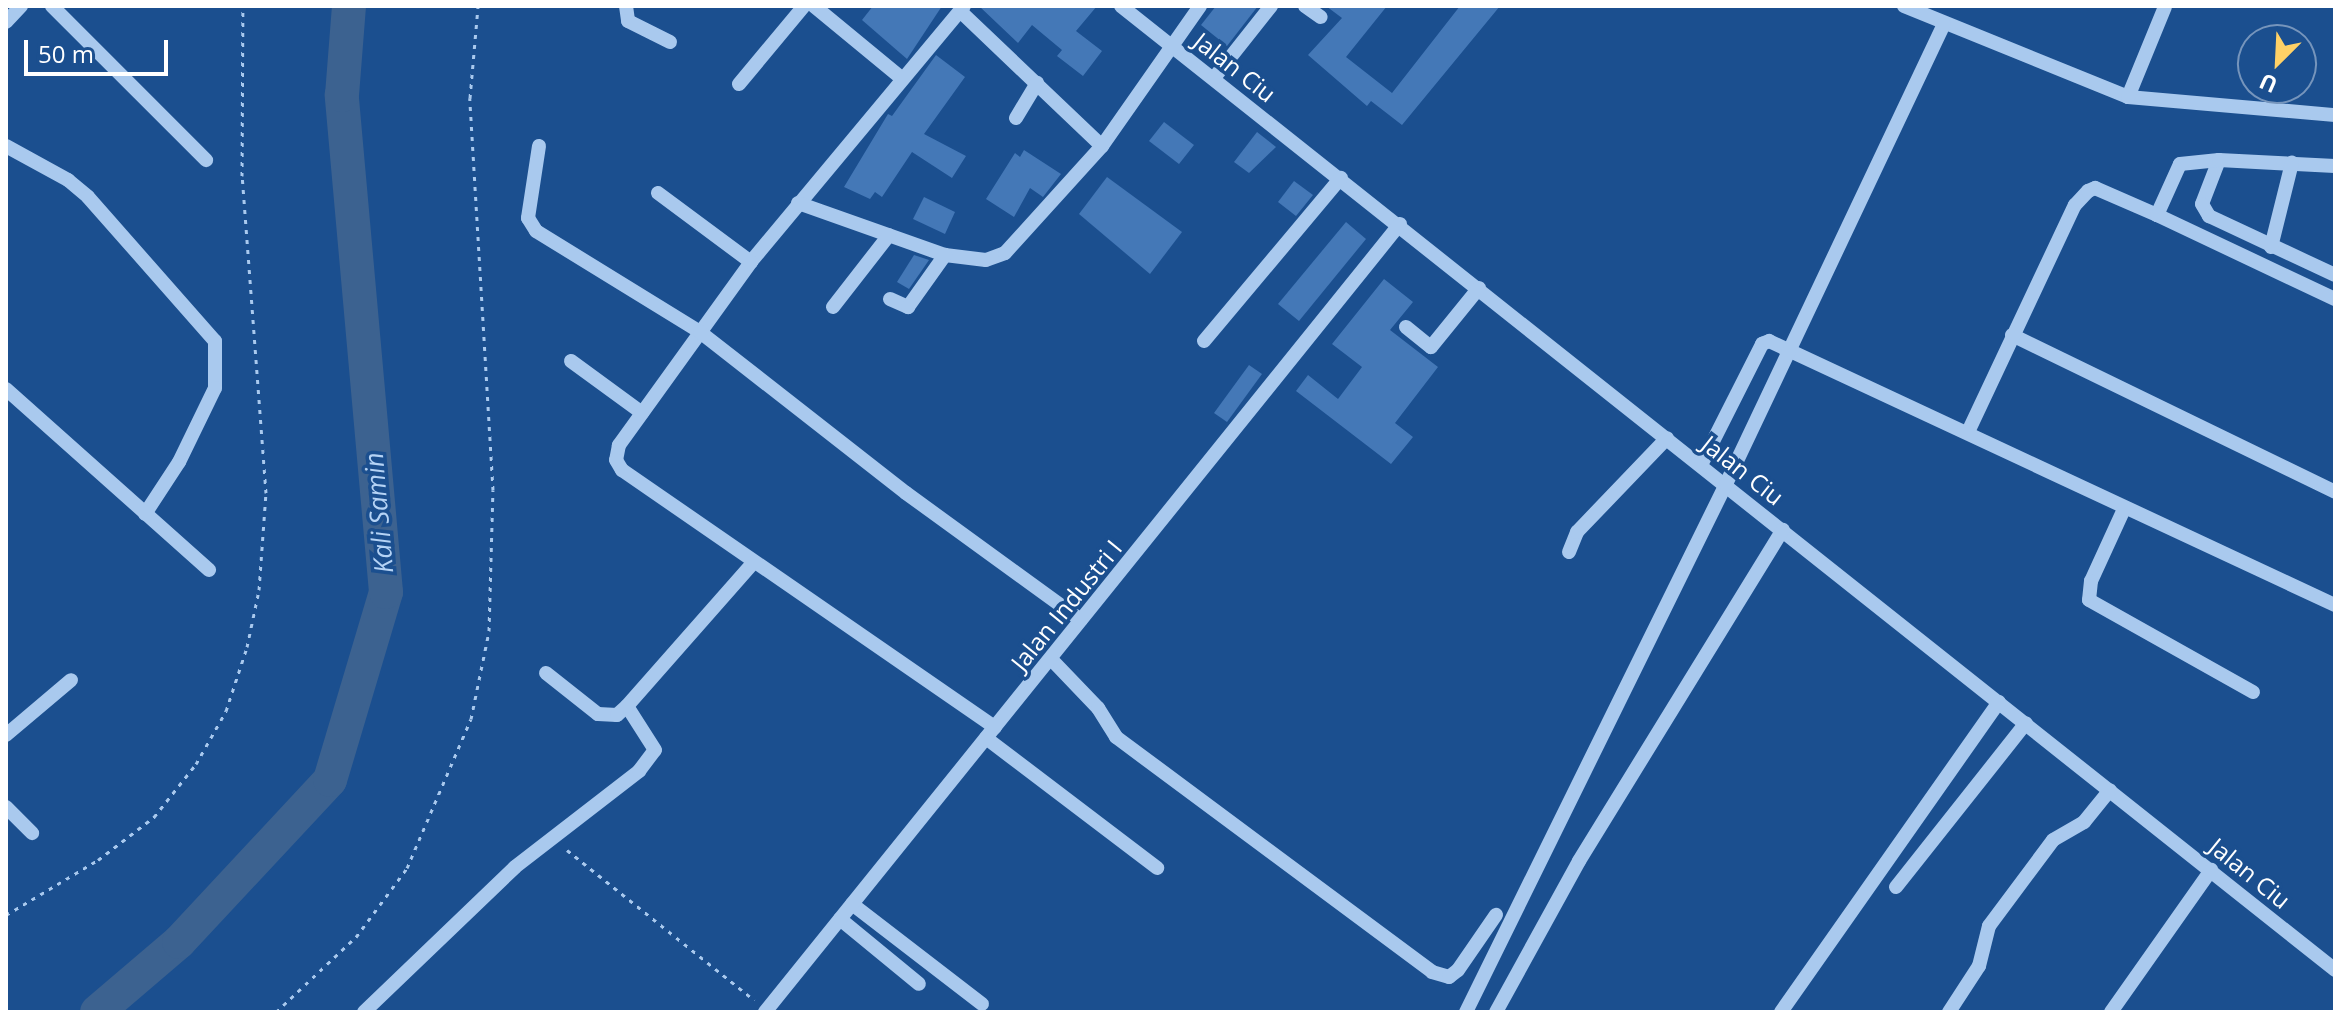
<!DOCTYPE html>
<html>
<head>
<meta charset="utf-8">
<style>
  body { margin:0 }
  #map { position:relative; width:2341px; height:1018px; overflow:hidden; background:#1b4f8f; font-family:"Open Sans",sans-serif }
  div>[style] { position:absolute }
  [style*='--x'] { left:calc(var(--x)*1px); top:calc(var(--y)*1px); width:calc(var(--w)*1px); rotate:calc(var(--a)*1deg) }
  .river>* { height:34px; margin:-17px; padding:0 17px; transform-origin:17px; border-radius:17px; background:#3c6290 }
  .building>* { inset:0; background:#4478b7 }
  .path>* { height:3px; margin-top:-1.5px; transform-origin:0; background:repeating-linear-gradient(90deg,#a9c9ee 0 4px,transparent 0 10px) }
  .minor>* { height:14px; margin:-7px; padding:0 7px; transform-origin:7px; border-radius:7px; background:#a9c9ee }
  span { translate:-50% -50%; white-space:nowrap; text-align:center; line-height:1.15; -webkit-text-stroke:7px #1b4f8f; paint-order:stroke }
  .street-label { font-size:24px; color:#fff }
  .water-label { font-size:26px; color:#b5d3f5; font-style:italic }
  .frame { position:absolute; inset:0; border:8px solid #fff; pointer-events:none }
  .north { position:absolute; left:2237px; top:24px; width:80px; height:80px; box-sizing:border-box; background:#1b4f8f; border:2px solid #7695bc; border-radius:50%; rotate:204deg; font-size:22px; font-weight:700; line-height:32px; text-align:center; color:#fff }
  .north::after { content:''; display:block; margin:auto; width:28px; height:36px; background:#ffd166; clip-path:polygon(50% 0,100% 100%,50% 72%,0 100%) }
  .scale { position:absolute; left:24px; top:40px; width:144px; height:36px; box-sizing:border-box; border:4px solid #fff; border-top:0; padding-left:10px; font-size:24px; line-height:28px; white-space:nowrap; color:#fff; -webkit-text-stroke:6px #1b4f8f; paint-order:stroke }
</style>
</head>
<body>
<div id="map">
  <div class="river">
    <i style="--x:97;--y:1012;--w:108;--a:-40.5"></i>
    <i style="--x:179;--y:942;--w:221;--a:-47"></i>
    <i style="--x:330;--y:780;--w:196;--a:-73.4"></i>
    <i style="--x:386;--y:592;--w:499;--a:-95.1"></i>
    <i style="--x:342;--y:95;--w:89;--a:-85.5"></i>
  </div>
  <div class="building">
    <i style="clip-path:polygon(873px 6px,942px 6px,907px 59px,862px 20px)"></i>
    <i style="clip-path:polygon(979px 6px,1097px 6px,1076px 31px,1102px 51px,1083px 76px,1057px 56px,1062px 50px,1032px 25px,1018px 43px)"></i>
    <i style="clip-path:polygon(1216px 6px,1258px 6px,1227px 46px,1201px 25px)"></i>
    <i style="clip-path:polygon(1326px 6px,1387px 6px,1346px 57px,1392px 93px,1460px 6px,1500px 6px,1402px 125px,1371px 101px,1367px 106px,1308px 55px,1342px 18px)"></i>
    <i style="clip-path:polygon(936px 55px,965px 77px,924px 134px,966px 156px,952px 178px,912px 152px,882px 197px,875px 192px,870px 199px,844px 187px,888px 114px,892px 116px)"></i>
    <i style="clip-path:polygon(1164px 122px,1194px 145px,1179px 164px,1149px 141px)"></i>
    <i style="clip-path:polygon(1257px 132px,1276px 147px,1249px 173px,1234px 162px)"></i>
    <i style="clip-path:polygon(1024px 150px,1061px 174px,1043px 197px,1030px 188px,1014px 217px,986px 199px,1015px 153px,1020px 157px)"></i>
    <i style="clip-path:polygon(1107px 177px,1182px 232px,1150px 274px,1079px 214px)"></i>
    <i style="clip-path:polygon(1294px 181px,1313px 195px,1296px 216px,1278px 202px)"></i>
    <i style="clip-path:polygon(924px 197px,955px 212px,945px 234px,913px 219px)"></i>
    <i style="clip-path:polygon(1346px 222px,1366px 239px,1299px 321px,1278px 304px)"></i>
    <i style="clip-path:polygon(914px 255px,929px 260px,909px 289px,897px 282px)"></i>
    <i style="clip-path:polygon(1384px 279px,1413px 302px,1390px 330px,1438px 367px,1395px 423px,1413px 437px,1391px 464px,1296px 391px,1308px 375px,1338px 399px,1362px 367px,1332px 344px)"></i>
    <i style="clip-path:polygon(1249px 365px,1262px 374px,1227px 422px,1214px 413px)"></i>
  </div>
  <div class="path">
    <i style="--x:567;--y:850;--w:240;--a:38.7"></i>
    <i style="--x:6;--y:915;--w:107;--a:-30.9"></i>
    <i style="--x:98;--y:860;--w:71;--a:-37.5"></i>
    <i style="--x:154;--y:817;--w:68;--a:-51.6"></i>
    <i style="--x:196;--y:764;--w:61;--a:-60.5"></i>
    <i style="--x:226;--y:711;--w:67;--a:-71.8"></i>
    <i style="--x:247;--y:647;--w:58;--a:-78.1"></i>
    <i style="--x:259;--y:590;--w:97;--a:-85.9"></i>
    <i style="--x:266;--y:493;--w:318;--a:-94.3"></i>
    <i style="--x:242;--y:176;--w:170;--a:-89.7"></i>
    <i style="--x:276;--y:1012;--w:110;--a:-43.2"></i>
    <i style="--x:356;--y:937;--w:86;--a:-53.5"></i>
    <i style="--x:407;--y:868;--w:162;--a:-66.8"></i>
    <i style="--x:471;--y:719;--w:90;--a:-78.4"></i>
    <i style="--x:489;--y:631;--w:141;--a:-88.4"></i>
    <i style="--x:493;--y:490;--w:393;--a:-93.4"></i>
    <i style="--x:470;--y:98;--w:92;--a:-85"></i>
  </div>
  <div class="minor">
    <i style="--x:52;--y:6;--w:218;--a:45"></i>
    <i style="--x:626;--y:6;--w:15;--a:82"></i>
    <i style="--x:628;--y:21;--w:47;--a:26.6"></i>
    <i style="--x:814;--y:6;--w:112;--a:39.5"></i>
    <i style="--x:964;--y:6;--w:333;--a:129.8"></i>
    <i style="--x:751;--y:262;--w:226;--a:125.8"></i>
    <i style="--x:619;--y:445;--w:15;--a:101"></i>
    <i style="--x:616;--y:460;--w:12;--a:59"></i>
    <i style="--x:622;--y:470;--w:453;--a:34.6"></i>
    <i style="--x:1121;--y:6;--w:1550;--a:38.45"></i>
    <i style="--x:1305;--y:6;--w:19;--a:35"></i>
    <i style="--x:1904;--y:6;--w:242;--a:22.1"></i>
    <i style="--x:2128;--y:97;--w:208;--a:5"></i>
    <i style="--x:960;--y:11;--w:196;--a:43.6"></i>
    <i style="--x:6;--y:22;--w:22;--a:-47"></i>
    <i style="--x:1214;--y:78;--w:92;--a:-51.6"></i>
    <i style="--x:739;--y:84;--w:102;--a:-50.2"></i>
    <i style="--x:2128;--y:97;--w:97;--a:-67.7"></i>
    <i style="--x:1016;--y:118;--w:41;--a:-59"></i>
    <i style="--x:6;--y:146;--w:71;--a:28.7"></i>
    <i style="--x:68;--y:180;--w:26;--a:40"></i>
    <i style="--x:88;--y:197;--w:192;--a:48.6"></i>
    <i style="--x:215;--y:341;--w:47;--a:90"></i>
    <i style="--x:215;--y:388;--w:82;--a:115.9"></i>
    <i style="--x:179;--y:462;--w:62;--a:123.2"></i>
    <i style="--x:539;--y:146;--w:73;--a:98.7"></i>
    <i style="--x:528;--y:218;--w:15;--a:58"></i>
    <i style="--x:536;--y:231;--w:193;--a:31.6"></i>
    <i style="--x:700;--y:332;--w:261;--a:38"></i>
    <i style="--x:906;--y:493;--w:216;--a:36"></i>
    <i style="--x:2219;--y:160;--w:47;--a:111.1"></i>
    <i style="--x:2202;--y:204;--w:14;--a:60"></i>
    <i style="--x:2209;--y:216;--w:139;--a:25.1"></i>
    <i style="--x:658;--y:193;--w:116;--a:36.6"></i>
    <i style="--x:798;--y:203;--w:156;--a:19.5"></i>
    <i style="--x:945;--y:255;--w:41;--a:7"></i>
    <i style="--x:986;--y:260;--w:20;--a:-20"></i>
    <i style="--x:1005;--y:253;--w:144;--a:-47.8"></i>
    <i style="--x:1102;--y:146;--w:171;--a:-55"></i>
    <i style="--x:2157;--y:215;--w:56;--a:-65.7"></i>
    <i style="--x:2180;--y:164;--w:39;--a:-6"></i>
    <i style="--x:2219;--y:160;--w:116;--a:3"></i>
    <i style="--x:2271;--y:247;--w:87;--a:-76"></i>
    <i style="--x:890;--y:299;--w:20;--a:24"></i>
    <i style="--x:908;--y:307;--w:64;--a:-54.6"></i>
    <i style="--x:833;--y:307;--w:91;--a:-52.1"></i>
    <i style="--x:1406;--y:327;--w:32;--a:39"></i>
    <i style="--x:1431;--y:347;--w:76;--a:-50.9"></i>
    <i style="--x:2012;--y:335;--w:359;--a:25.9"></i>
    <i style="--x:1204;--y:341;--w:213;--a:-50"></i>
    <i style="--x:571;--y:361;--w:88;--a:36.2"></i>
    <i style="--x:6;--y:389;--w:272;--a:41.7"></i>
    <i style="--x:1968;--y:432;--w:251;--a:-64.8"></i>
    <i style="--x:2075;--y:205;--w:19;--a:-47"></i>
    <i style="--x:2088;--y:191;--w:8;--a:-23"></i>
    <i style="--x:2095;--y:188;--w:68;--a:23.5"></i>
    <i style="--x:2157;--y:215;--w:197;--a:25.3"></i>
    <i style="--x:1701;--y:465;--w:136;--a:-63.2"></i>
    <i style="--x:1762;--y:344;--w:8;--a:-23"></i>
    <i style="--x:1769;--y:341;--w:625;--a:25.01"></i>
    <i style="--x:2124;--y:509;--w:79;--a:114.6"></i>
    <i style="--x:2091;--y:581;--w:19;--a:96"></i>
    <i style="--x:2089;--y:600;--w:188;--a:29.3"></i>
    <i style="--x:1569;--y:552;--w:22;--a:-68"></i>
    <i style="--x:1577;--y:532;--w:130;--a:-46.2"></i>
    <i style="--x:1051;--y:659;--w:68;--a:46.2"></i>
    <i style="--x:1098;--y:708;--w:34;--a:58"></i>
    <i style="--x:1116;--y:737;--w:394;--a:36.6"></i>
    <i style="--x:1432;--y:972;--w:18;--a:16"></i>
    <i style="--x:1449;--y:977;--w:11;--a:-38"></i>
    <i style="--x:1458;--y:970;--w:67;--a:-55.4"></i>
    <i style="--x:546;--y:673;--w:66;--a:38.3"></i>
    <i style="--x:598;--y:714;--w:19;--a:3"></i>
    <i style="--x:617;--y:715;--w:13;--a:-42"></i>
    <i style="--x:6;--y:735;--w:85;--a:-40.2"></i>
    <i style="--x:986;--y:738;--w:215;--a:37.2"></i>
    <i style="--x:6;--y:807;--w:37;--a:45"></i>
    <i style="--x:1896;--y:887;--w:209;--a:-51.6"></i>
    <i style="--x:852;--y:904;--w:164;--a:37.6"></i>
    <i style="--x:840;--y:919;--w:102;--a:39.4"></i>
    <i style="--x:364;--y:1012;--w:209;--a:-43.8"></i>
    <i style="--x:515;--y:867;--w:157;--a:-37.7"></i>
    <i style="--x:639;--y:771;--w:26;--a:-53"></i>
    <i style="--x:655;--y:750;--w:52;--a:-122.5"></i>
    <i style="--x:627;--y:706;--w:192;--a:-48.6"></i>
    <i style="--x:765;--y:1012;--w:1012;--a:-51.14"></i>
    <i style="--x:1466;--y:1012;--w:589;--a:-63.78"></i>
    <i style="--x:1726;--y:484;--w:509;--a:-64.64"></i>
    <i style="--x:1496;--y:1012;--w:172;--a:-61.2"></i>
    <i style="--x:1579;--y:861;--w:389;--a:-58.4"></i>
    <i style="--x:1781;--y:1012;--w:379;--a:-54.9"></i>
    <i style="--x:1949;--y:1012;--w:55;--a:-56.9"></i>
    <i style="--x:1979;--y:966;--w:41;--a:-76"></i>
    <i style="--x:1989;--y:926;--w:107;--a:-53.3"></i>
    <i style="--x:2053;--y:840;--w:36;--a:-30"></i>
    <i style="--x:2084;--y:822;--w:41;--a:-50.9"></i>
    <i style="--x:2111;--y:1012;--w:174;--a:-54.8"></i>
  </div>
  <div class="street-label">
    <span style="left:1235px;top:67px;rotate:38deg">Jalan Ciu</span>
    <span style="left:1743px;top:470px;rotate:38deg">Jalan Ciu</span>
    <span style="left:1066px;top:605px;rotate:-51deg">Jalan Industri I</span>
    <span style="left:2250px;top:873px;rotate:39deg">Jalan Ciu</span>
  </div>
  <div class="water-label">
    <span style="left:379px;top:513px;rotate:-95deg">Kali Samin</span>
  </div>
  <div class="frame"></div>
  <div class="north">U</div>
  <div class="scale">50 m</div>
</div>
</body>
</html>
